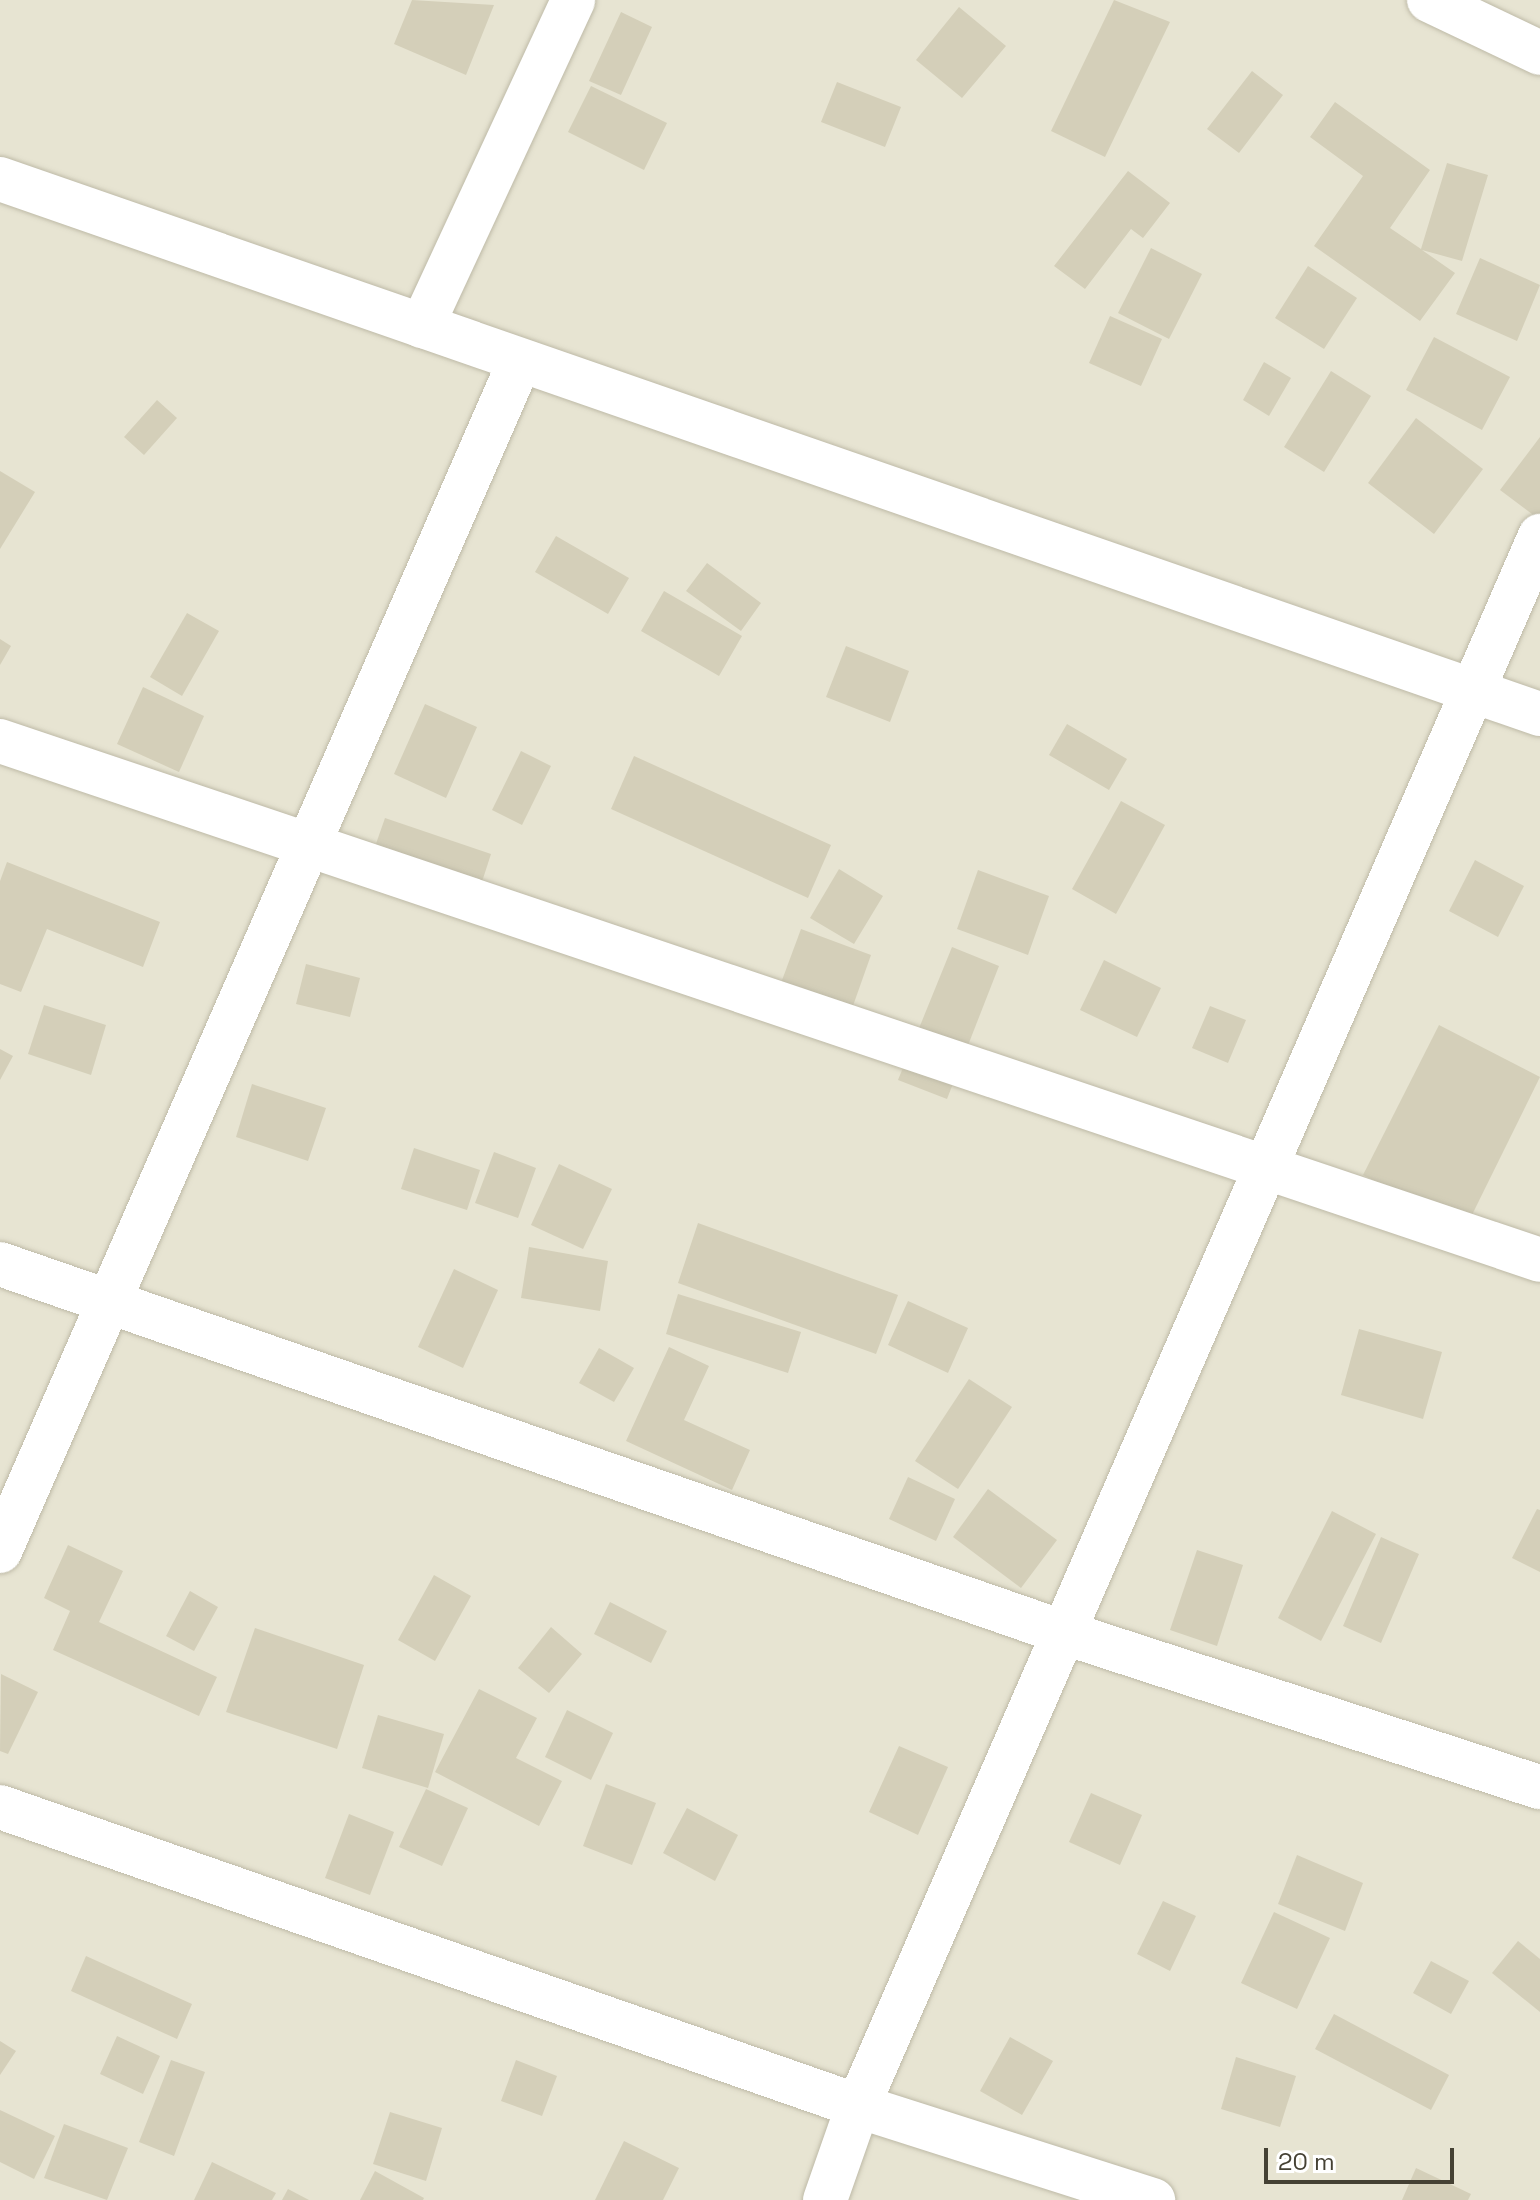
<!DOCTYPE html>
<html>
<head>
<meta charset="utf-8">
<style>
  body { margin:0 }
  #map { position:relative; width:1540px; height:2200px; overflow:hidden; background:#f3f1e4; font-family:"Space Grotesk",sans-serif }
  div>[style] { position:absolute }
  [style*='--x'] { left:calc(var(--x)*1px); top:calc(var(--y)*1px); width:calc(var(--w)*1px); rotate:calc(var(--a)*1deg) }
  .residential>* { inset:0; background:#e7e4d2 }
  .building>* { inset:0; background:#d4cfb9 }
  .roads { filter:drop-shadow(0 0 2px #bebaa7) drop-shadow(0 0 2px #bebaa7) }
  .minor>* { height:44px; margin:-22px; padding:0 22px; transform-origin:22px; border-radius:22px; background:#fff }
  span { translate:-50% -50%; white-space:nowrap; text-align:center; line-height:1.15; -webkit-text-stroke:7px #fff; paint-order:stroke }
  .scale { position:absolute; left:1264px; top:2148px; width:190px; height:36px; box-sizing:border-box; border:4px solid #454134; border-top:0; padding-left:10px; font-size:24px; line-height:28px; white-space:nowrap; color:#454134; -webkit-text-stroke:6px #fff; paint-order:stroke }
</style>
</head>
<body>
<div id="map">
  <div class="residential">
    <i style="clip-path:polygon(0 0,1540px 0,1540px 2200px,0 2200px)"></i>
  </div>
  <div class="building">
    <i style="clip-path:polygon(412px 0,494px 5px,466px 75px,394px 44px)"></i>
    <i style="clip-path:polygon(1114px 0,1170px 22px,1105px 157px,1051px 131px)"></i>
    <i style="clip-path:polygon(959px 7px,1006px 46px,962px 98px,916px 60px)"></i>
    <i style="clip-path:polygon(621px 12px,652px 27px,621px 95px,589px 81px)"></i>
    <i style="clip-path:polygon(1252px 71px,1283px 95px,1239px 153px,1207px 129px)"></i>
    <i style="clip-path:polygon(837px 82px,901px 107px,885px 147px,821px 122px)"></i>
    <i style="clip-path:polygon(591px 86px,667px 123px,644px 170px,568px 132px)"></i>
    <i style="clip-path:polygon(1335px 102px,1430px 170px,1390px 228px,1421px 249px,1447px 163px,1488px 175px,1462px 261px,1422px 250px,1455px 273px,1420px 321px,1314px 246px,1363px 176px,1310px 137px)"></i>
    <i style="clip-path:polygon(1128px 171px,1170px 203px,1143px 238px,1131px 229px,1085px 289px,1054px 266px)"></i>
    <i style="clip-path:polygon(1151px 248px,1202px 274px,1169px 339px,1118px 313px)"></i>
    <i style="clip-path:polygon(1480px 258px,1540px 285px,1517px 341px,1456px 314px)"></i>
    <i style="clip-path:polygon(1308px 266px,1357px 298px,1324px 349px,1275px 318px)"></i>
    <i style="clip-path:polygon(1110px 316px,1162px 339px,1141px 386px,1089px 363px)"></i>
    <i style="clip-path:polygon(1434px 337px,1510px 377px,1482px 430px,1406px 390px)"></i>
    <i style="clip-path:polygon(1264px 362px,1291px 378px,1269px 416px,1243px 400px)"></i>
    <i style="clip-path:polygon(1331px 371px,1371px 396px,1324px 472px,1284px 447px)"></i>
    <i style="clip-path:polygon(157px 400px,177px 418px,144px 455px,124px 437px)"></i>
    <i style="clip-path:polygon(1416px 418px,1483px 469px,1434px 534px,1368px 483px)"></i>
    <i style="clip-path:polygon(1540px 437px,1540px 520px,1500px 490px)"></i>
    <i style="clip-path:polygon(0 471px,35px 492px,0 549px)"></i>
    <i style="clip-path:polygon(556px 536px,629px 578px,608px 614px,535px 572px)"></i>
    <i style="clip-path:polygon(707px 563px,761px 603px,741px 631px,686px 591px)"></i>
    <i style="clip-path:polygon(664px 591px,742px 636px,719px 676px,641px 631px)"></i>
    <i style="clip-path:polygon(187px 613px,219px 631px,182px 696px,150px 677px)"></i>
    <i style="clip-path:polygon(0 639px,11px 646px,0 665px)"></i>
    <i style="clip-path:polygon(846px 646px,909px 671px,890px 722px,826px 697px)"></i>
    <i style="clip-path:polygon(143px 687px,204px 716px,179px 772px,117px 744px)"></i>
    <i style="clip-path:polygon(425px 704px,477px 727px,446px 798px,394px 774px)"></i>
    <i style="clip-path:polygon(1067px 724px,1127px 759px,1109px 790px,1049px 755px)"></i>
    <i style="clip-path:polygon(521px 751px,551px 766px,522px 825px,492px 810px)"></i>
    <i style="clip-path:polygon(634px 756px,831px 845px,808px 898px,611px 809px)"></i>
    <i style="clip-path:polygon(1121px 801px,1165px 825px,1116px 914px,1072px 889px)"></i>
    <i style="clip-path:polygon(385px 818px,491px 854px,478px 894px,371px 858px)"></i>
    <i style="clip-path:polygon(1475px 860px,1524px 886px,1498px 937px,1449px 911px)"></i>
    <i style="clip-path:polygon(7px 862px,160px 922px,143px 967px,47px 929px,21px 992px,0 984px,0 881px)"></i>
    <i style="clip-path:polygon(839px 869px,883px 896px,854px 944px,810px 918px)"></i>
    <i style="clip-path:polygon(978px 870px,1049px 896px,1028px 955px,957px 929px)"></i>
    <i style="clip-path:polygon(801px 929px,871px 955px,849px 1017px,778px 991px)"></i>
    <i style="clip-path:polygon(952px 947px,999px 966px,947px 1099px,898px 1080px)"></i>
    <i style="clip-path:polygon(1104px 960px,1161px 988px,1137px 1037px,1080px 1010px)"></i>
    <i style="clip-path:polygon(306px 964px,360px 978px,350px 1017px,296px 1004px)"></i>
    <i style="clip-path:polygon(44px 1005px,106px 1025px,91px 1075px,28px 1054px)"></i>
    <i style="clip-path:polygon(1210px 1006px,1246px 1020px,1228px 1063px,1192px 1048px)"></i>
    <i style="clip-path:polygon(1439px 1025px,1540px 1077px,1466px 1227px,1363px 1175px)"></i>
    <i style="clip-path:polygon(0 1049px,13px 1056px,0 1080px)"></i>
    <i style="clip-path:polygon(252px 1084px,326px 1108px,308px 1161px,236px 1137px)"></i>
    <i style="clip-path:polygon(414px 1148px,480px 1170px,467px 1210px,401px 1189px)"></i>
    <i style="clip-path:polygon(494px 1152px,536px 1168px,518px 1218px,475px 1203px)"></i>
    <i style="clip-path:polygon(559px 1164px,612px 1189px,583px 1249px,531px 1225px)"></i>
    <i style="clip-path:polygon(698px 1223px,898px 1295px,876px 1354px,678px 1283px)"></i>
    <i style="clip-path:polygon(529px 1247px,608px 1261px,600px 1311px,521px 1298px)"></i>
    <i style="clip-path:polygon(454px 1269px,498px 1290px,463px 1368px,418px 1347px)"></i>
    <i style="clip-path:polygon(678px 1294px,801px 1332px,788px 1373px,666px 1334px)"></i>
    <i style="clip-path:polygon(908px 1301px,968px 1328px,948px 1373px,888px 1345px)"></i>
    <i style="clip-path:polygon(1359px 1329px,1442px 1352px,1423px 1419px,1341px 1395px)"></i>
    <i style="clip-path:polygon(669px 1347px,709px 1366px,684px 1420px,750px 1450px,732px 1490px,626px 1441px)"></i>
    <i style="clip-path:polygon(599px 1348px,634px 1368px,614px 1402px,579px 1383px)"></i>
    <i style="clip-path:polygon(969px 1379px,1012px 1407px,958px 1489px,915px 1461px)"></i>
    <i style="clip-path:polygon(908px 1477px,955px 1499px,936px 1541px,889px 1519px)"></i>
    <i style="clip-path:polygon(988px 1489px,1057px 1540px,1021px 1588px,953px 1537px)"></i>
    <i style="clip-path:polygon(1537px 1509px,1540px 1510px,1540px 1572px,1512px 1558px)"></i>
    <i style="clip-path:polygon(1332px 1511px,1376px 1534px,1321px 1641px,1278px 1618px)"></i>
    <i style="clip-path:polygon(1381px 1537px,1419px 1554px,1381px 1643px,1343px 1626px)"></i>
    <i style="clip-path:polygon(68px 1545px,123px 1571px,99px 1622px,217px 1677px,199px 1716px,53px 1650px,70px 1611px,44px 1598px)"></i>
    <i style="clip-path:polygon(1197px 1550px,1243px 1565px,1217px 1646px,1170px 1630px)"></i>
    <i style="clip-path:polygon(434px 1575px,471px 1596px,435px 1661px,398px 1640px)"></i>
    <i style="clip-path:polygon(190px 1591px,218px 1607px,194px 1651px,166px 1636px)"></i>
    <i style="clip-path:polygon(610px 1602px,667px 1631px,651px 1663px,594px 1634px)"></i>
    <i style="clip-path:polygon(551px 1627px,582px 1654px,549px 1693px,518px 1668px)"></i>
    <i style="clip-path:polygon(255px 1628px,364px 1665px,337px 1749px,226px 1712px)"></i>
    <i style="clip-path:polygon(1px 1674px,38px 1692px,8px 1754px,0 1751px)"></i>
    <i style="clip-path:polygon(479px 1689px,537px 1718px,516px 1758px,562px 1781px,539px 1826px,435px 1772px)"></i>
    <i style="clip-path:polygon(567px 1710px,613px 1733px,591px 1780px,545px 1757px)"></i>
    <i style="clip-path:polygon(378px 1715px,444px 1734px,428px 1788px,362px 1768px)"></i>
    <i style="clip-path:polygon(899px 1746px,948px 1767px,918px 1835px,869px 1812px)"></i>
    <i style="clip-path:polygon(606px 1784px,656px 1803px,632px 1865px,583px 1846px)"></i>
    <i style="clip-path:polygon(426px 1789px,468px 1808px,442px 1866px,399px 1847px)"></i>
    <i style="clip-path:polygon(1091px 1793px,1142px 1815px,1120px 1865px,1069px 1842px)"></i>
    <i style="clip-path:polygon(687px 1808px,738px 1835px,715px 1881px,663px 1853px)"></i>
    <i style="clip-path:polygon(349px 1814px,394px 1832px,370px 1895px,325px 1878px)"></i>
    <i style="clip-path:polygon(1297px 1855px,1363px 1883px,1345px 1931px,1278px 1904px)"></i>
    <i style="clip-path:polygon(1163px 1901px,1196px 1916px,1170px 1971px,1137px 1954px)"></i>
    <i style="clip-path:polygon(1274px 1912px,1330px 1938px,1297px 2009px,1241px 1983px)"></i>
    <i style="clip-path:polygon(1518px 1941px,1540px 1959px,1540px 2012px,1492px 1973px)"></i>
    <i style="clip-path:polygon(86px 1956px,192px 2004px,177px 2039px,71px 1991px)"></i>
    <i style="clip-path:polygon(1431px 1961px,1469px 1981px,1451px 2014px,1413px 1993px)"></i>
    <i style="clip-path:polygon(1334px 2014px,1449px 2075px,1431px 2110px,1315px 2049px)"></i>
    <i style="clip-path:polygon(117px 2036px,160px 2056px,143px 2094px,100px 2074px)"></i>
    <i style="clip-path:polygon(1010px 2037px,1053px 2061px,1022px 2115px,980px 2091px)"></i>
    <i style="clip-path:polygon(0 2041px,16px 2051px,0 2075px)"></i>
    <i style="clip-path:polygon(1236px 2057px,1296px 2076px,1280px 2127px,1221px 2109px)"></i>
    <i style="clip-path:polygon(171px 2060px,205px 2072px,174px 2156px,139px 2142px)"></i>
    <i style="clip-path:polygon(516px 2060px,557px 2076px,542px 2116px,501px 2101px)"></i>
    <i style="clip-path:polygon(0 2110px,55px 2136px,34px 2179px,0 2162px)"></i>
    <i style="clip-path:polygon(390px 2112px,442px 2128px,426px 2181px,373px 2164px)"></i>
    <i style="clip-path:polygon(64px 2124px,128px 2148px,107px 2200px,44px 2178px)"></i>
    <i style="clip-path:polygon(624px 2141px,679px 2168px,663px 2200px,595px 2200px)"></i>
    <i style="clip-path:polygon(212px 2162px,276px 2193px,272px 2200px,194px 2200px)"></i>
    <i style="clip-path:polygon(1416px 2168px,1471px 2194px,1468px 2200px,1402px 2200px)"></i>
    <i style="clip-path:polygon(375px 2171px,424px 2198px,423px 2200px,360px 2200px)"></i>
    <i style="clip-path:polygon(288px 2189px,309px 2200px,282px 2200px)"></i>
  </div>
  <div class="roads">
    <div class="minor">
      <i style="--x:1429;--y:0;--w:123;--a:25.5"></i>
      <i style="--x:0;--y:179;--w:1630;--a:19.16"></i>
      <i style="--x:422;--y:326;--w:359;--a:-65.1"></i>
      <i style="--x:0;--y:741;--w:1625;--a:18.62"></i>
      <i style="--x:0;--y:1264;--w:1127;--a:19.11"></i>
      <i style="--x:1065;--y:1633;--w:499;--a:18"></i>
      <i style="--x:0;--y:1551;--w:1299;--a:-66.4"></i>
      <i style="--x:0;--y:1807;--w:909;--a:19.21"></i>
      <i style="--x:858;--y:2106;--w:310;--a:17.7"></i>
      <i style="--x:825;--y:2200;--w:100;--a:-70.7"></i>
      <i style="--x:858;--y:2106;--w:1712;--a:-66.52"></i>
    </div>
  </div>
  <div class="scale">20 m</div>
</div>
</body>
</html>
